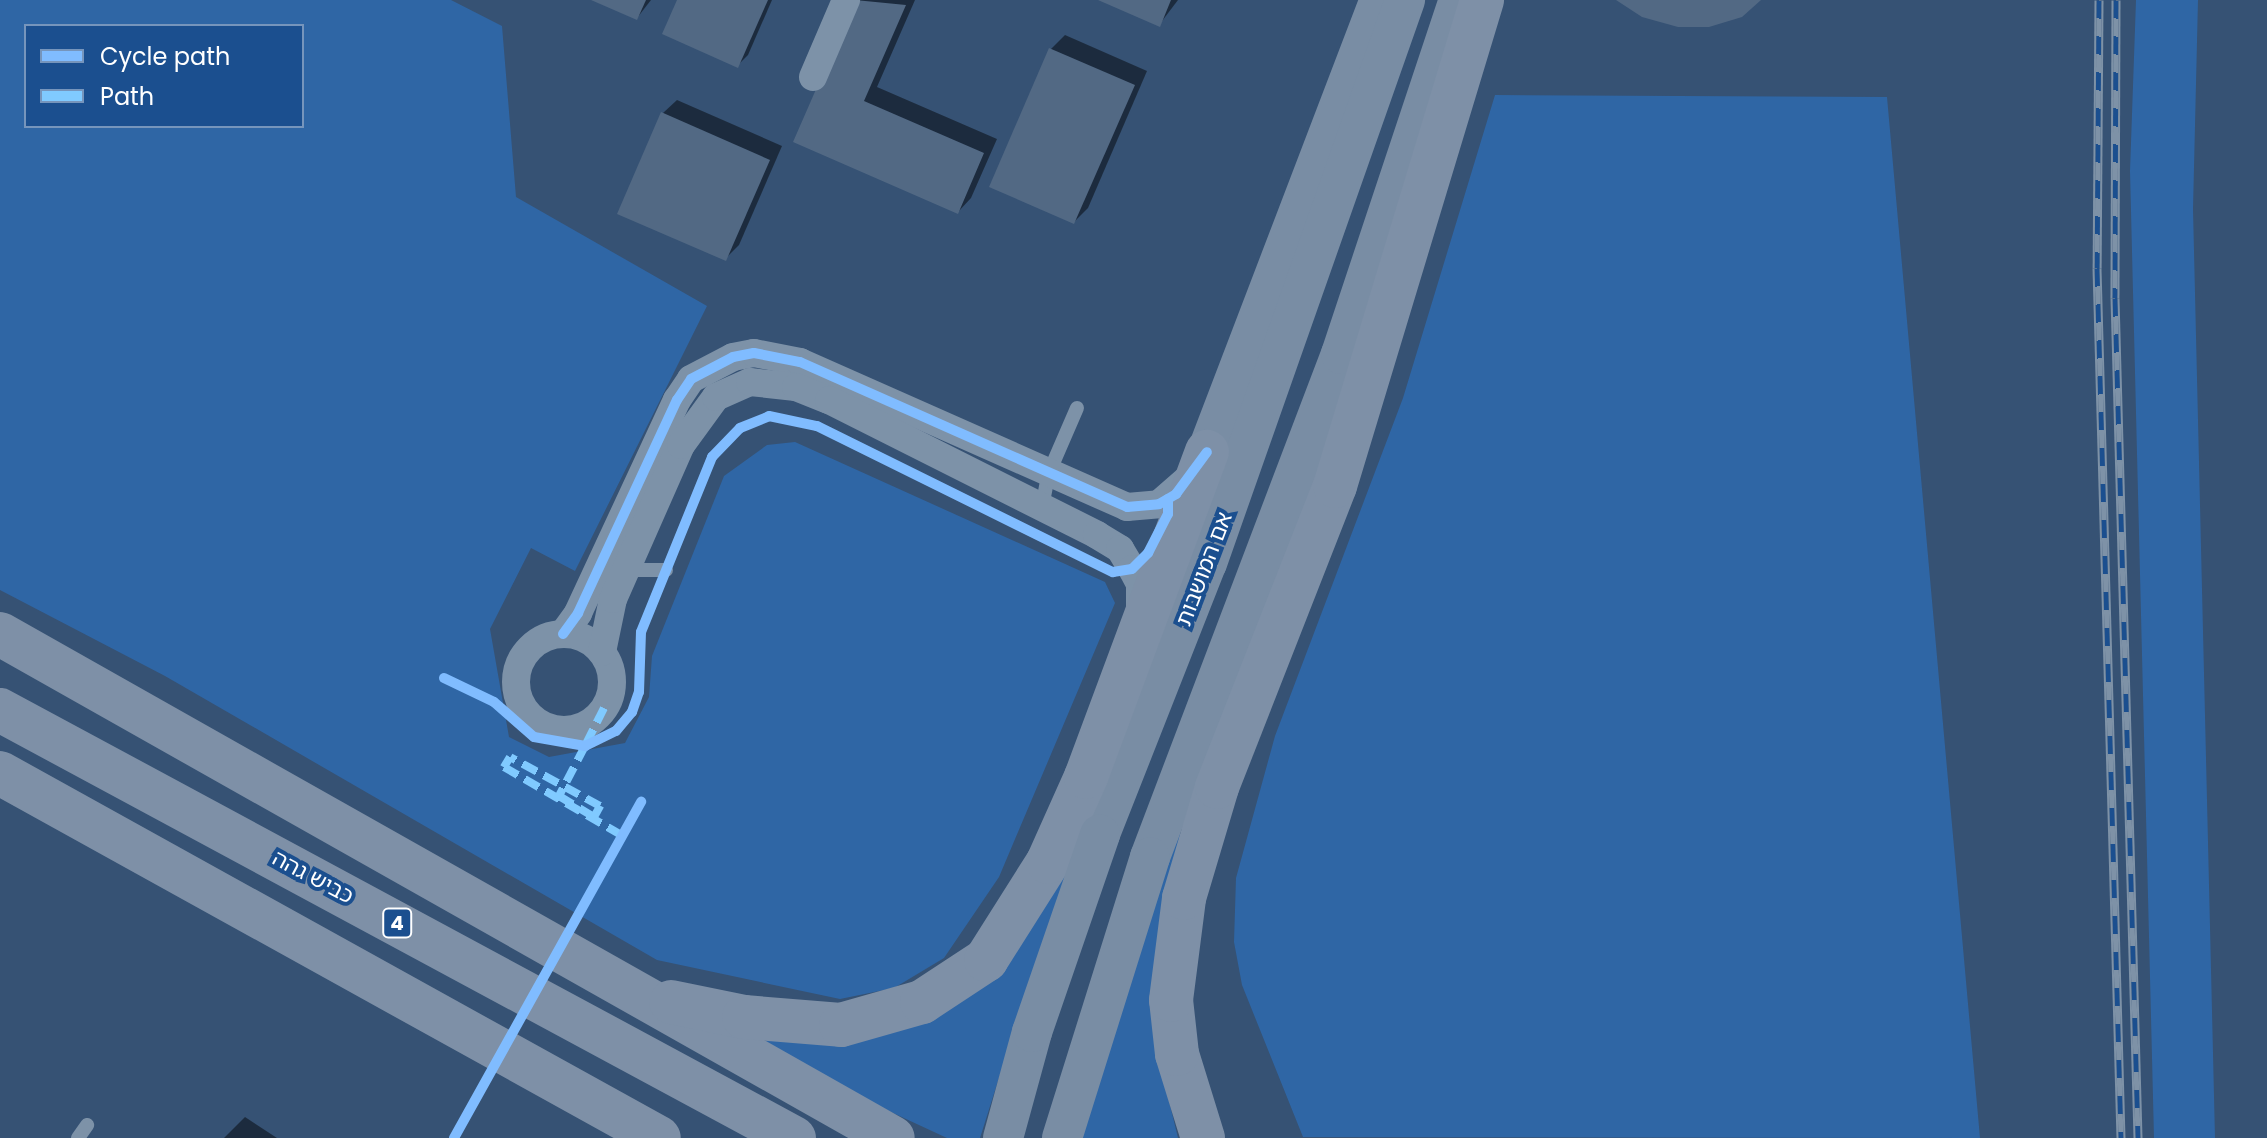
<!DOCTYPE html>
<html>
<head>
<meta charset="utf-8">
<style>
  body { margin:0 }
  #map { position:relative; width:2267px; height:1138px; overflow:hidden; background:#365274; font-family:Poppins,"Noto Sans Hebrew",sans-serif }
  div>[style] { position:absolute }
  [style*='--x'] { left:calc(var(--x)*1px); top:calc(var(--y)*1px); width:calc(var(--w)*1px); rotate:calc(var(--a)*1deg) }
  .green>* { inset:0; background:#2f66a5 }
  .shadow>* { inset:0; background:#0007 }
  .building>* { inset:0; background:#526984 }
  .service>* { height:14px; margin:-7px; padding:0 7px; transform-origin:7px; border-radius:7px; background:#7d92a8 }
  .minor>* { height:28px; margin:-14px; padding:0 14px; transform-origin:14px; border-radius:14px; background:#7d92a8 }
  .minor>.ring { margin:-14px; padding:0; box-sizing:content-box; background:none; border:28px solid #7d92a8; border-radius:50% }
  .secondary>* { height:40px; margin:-20px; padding:0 20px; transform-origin:20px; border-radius:20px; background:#798da4 }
  .trunk>* { height:44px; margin:-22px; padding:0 22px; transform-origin:22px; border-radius:22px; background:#7e90a7 }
  .rail>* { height:9px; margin-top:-4.5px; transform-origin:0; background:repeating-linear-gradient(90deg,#1b4f8f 0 18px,#7e92a7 0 36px); box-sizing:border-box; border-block:2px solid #7e92a7 }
  .secondary-bridge>* { height:40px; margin:-20px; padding:0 20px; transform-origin:20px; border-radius:20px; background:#798da4 }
  .quiet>* { height:8px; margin-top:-4px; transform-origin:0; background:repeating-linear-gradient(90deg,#80caff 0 16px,transparent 0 24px) }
  .cycleway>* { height:10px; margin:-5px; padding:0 5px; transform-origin:5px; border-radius:5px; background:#80bcff }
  span { translate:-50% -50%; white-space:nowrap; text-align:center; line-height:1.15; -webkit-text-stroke:8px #1b4f8f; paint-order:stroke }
  .shield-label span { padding:2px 6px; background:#1b4f8f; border:2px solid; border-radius:6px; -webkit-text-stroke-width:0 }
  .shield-label { font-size:20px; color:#fff; font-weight:700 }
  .street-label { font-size:22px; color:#fff }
  .legend { position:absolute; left:24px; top:24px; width:280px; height:104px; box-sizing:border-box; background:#1b4f8f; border:2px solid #7695bc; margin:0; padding:10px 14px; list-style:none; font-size:24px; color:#fff }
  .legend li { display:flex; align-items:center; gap:16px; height:40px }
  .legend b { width:40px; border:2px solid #7695bc }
</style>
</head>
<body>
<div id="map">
  <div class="green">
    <i style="clip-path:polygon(evenodd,0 0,451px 0,502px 26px,516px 197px,707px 306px,575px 571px,531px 548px,490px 629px,509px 737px,549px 757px,625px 743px,649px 697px,652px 656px,724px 476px,767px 445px,795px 442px,1105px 582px,1115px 603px,999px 877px,944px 958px,894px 988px,840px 999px,657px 960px,165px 676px,0 590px,0 0,26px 26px,302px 26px,302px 126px,26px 126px,26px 26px)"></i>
    <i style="clip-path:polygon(2136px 0,2198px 0,2193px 209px,2215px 1138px,2154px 1138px,2130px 171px)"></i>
    <i style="clip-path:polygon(1495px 95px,1887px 97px,1980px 1138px,1303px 1137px,1242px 985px,1234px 942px,1236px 878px,1275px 736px,1403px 398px)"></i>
    <i style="clip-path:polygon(1173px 825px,1189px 845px,1155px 1043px,1178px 1138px,1074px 1138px)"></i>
    <i style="clip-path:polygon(1052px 865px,1073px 877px,1021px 1008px,980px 1138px,947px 1138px,742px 1043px,904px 1026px)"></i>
  </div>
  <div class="shadow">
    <i style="clip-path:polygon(596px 0,651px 0,637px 18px)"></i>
    <i style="clip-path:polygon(679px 0,772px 0,748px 55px,738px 65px)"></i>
    <i style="clip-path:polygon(857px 0,915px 0,877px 87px,997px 139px,971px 198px,958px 212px,796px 141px)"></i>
    <i style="clip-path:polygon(1103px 0,1178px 0,1159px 25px)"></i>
    <i style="clip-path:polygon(1065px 35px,1147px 71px,1088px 208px,1074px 222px,991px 185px,1051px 49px)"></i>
    <i style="clip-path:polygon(677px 100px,782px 146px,739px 245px,725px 259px,663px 113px)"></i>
    <i style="clip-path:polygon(245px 1117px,277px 1138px,224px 1138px)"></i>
  </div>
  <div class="building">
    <i style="clip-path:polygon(591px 0,646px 0,637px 20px)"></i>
    <i style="clip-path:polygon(677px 0,768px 0,738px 68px,662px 34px)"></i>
    <i style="clip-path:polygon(855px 0,906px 5px,864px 101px,984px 153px,958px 214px,793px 142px)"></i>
    <i style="clip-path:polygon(1098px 0,1171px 0,1160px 27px)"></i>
    <i style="clip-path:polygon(1616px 0,1761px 0,1742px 17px,1709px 27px,1678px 27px,1642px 17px)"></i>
    <i style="clip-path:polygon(1049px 48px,1135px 85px,1074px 224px,989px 187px)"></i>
    <i style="clip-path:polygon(661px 112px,770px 160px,726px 261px,617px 214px)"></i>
  </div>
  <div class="service">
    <i style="--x:1042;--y:507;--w:33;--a:-79"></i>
    <i style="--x:1048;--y:475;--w:73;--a:-66.6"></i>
    <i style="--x:625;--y:570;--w:41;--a:0"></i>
    <i style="--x:78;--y:1138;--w:16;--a:-55"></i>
  </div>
  <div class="minor">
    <i style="--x:813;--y:77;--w:84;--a:-66.8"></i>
    <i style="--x:563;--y:634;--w:26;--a:-54"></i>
    <i style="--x:578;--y:613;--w:235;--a:-65.1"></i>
    <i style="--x:677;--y:400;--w:25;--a:-56"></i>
    <i style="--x:691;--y:379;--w:47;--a:-27.6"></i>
    <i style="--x:733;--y:357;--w:21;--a:-11"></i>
    <i style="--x:754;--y:353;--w:47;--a:11.1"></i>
    <i style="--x:800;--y:362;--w:358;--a:23.9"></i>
    <i style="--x:1127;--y:507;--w:32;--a:-5"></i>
    <i style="--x:1159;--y:504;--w:43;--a:-41.2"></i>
    <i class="ring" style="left:516px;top:634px;width:68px;height:68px"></i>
    <i style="--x:602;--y:652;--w:54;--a:-78.3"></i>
    <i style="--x:613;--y:599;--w:168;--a:-66.2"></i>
    <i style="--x:681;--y:445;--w:59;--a:-53.9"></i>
    <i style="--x:716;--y:397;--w:37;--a:-24"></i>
    <i style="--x:750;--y:382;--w:46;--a:6.2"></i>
    <i style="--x:796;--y:387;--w:35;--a:22"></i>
    <i style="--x:829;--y:400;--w:300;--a:26.7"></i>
    <i style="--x:1097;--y:535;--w:27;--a:31"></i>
    <i style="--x:1120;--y:549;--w:23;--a:59"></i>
    <i style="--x:1132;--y:569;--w:17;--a:62"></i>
    <i style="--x:1140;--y:584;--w:30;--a:90"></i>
  </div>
  <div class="secondary">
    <i style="--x:1207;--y:452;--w:476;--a:-69.1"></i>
    <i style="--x:1100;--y:834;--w:291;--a:-68.5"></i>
    <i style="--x:1207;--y:563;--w:597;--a:-70.62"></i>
    <i style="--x:1150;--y:857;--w:538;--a:-69.21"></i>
    <i style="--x:1341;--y:354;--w:373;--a:-71.6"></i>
  </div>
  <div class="trunk">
    <i style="--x:0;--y:634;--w:1025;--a:29.44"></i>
    <i style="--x:0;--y:710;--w:902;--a:28.33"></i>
    <i style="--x:0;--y:773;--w:753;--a:28.98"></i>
    <i style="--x:671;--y:1002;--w:75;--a:11.6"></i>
    <i style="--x:744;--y:1017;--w:97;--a:4.7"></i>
    <i style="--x:841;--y:1025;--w:84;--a:-15.9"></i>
    <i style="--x:922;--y:1002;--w:77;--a:-33.3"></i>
    <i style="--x:986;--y:960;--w:116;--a:-57.7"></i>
    <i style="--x:1048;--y:862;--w:93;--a:-65.9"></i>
    <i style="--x:1086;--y:777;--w:347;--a:-69.6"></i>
    <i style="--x:1203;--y:1138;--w:88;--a:-107.2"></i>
    <i style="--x:1177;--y:1054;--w:54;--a:-96.3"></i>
    <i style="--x:1171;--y:1000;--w:103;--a:-82.7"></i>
    <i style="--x:1184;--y:898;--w:116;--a:-73.4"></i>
    <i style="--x:1217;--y:787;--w:323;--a:-68.6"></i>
    <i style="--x:1335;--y:486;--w:508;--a:-73.17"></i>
  </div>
  <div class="rail">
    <i style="--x:2099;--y:0;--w:268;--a:90.4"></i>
    <i style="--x:2097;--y:268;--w:870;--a:88.42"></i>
    <i style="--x:2116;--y:0;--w:298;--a:90.2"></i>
    <i style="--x:2115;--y:298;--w:840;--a:88.43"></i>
  </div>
  <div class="secondary-bridge">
    <i style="--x:1003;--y:1138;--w:110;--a:-74.7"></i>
    <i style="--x:1032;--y:1032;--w:209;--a:-71"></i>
    <i style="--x:1062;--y:1138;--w:294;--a:-72.6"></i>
  </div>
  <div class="quiet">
    <i style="--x:604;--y:708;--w:42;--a:116.6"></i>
    <i style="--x:585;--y:746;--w:56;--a:117.5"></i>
    <i style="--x:559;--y:796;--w:41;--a:31"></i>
    <i style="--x:594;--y:817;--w:13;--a:-61"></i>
    <i style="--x:600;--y:806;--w:102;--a:-151.4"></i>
    <i style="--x:510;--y:757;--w:12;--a:121"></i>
    <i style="--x:504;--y:767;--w:143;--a:30.1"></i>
  </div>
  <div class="cycleway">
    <i style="--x:563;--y:634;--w:26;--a:-54"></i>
    <i style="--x:578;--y:613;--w:235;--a:-65.1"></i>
    <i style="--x:677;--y:400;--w:25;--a:-56"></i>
    <i style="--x:691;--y:379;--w:47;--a:-27.6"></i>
    <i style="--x:733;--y:357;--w:21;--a:-11"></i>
    <i style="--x:754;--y:353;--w:47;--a:11.1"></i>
    <i style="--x:800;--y:362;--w:358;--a:23.9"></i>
    <i style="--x:1127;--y:507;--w:32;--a:-5"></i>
    <i style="--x:1159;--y:504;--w:20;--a:-30"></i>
    <i style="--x:1176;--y:494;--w:52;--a:-53.6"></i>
    <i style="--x:444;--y:678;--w:55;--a:25.6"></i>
    <i style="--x:494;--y:702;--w:53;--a:41.2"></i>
    <i style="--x:534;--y:737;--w:52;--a:10"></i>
    <i style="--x:585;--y:746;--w:34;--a:-26"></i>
    <i style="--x:616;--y:731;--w:25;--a:-50"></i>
    <i style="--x:632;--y:712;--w:21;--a:-71"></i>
    <i style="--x:639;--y:692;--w:60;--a:-88.1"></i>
    <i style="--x:641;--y:632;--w:189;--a:-67.9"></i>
    <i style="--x:712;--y:457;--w:40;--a:-46"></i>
    <i style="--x:740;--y:428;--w:31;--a:-22"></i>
    <i style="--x:769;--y:416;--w:49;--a:11.8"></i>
    <i style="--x:817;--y:426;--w:330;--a:26.3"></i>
    <i style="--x:1113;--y:572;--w:19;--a:-9"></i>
    <i style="--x:1132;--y:569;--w:23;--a:-45"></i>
    <i style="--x:1148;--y:553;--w:44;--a:-62.9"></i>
    <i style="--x:1168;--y:514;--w:15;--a:-90"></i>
    <i style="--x:454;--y:1138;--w:385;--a:-60.9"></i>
  </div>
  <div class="shield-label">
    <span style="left:397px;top:923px">4</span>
  </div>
  <div class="street-label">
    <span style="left:1204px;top:569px;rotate:-69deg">אם המושבות</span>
    <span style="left:313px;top:877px;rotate:28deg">כביש גהה</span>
  </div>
  <ul class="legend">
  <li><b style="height:10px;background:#80bcff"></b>Cycle path</li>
  <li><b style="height:10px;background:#80caff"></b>Path</li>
  </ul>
</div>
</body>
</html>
